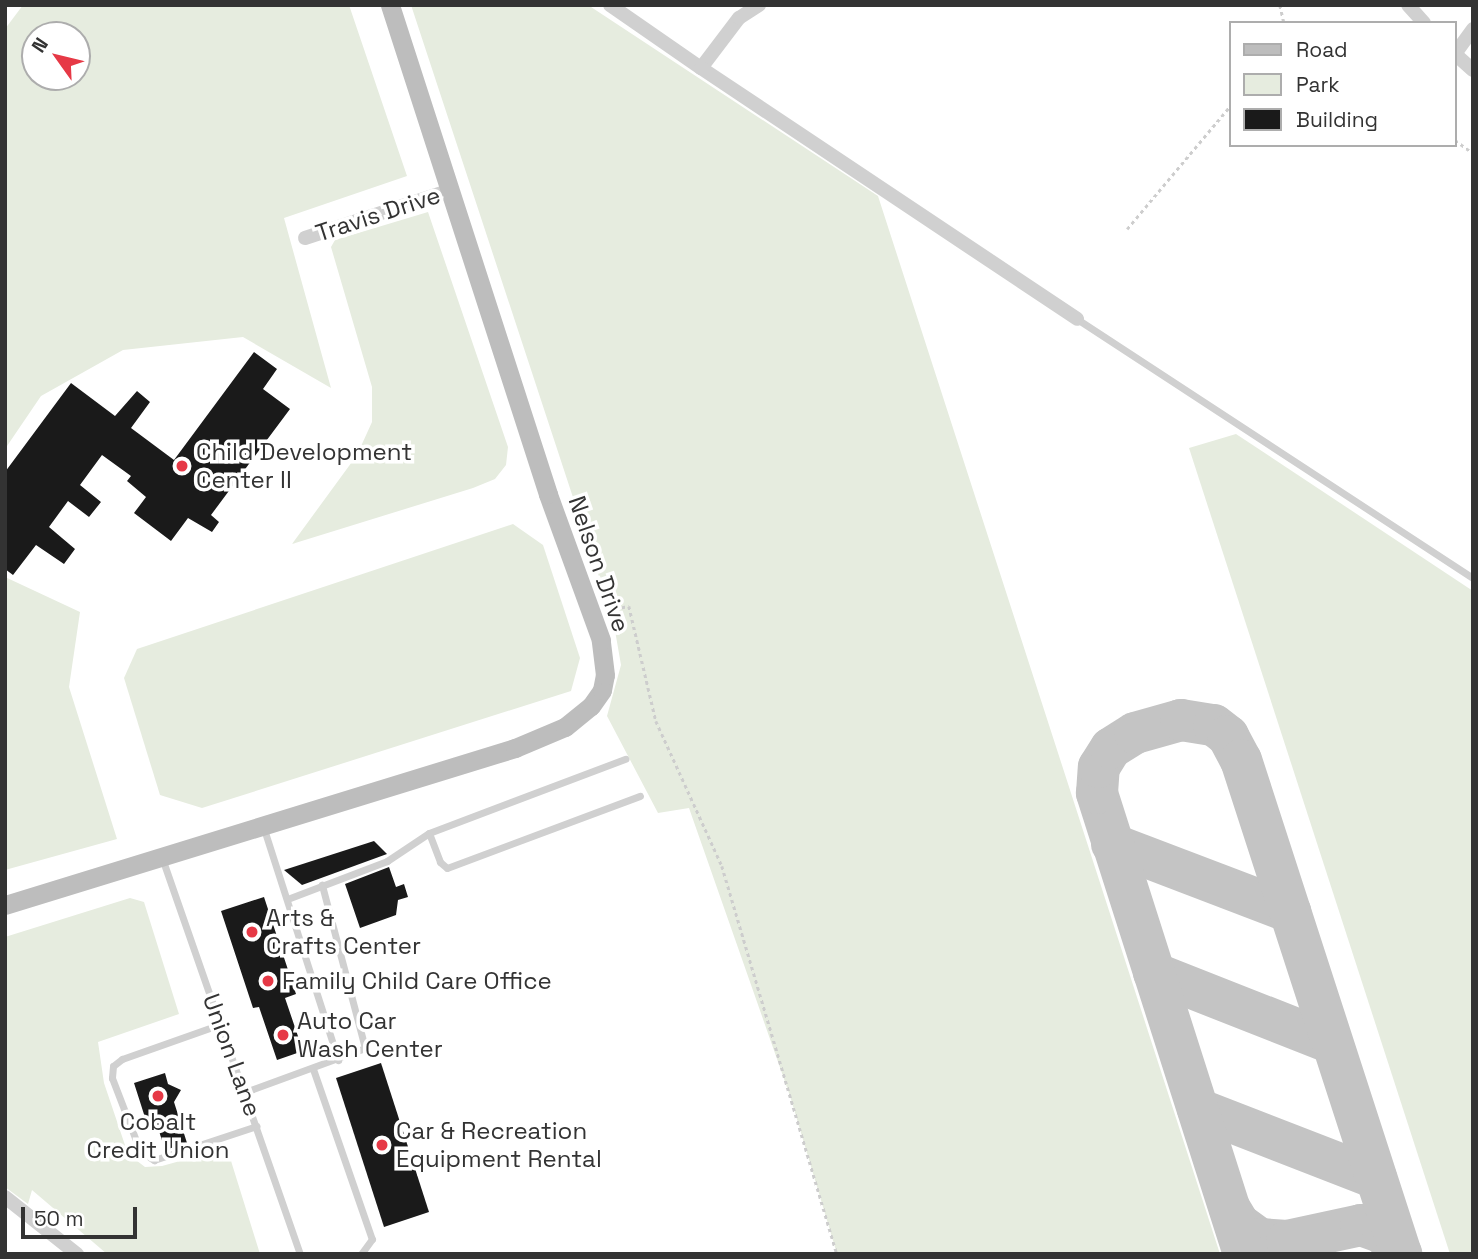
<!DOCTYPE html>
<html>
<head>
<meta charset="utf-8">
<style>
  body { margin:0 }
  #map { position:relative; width:1478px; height:1259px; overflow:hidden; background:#fff; font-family:"Space Grotesk",sans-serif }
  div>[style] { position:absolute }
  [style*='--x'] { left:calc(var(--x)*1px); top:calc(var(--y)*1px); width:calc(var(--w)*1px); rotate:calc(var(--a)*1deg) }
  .green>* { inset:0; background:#e6ecdf }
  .taxiway>* { height:42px; margin:-21px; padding:0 21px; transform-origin:21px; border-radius:21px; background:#c4c4c4 }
  .building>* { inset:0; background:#1a1a1a }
  .path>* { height:2.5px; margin-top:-1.25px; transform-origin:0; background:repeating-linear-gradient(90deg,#cdcdcd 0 3.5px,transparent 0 7px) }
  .lane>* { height:7px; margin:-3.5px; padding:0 3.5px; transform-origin:3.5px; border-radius:3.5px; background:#d0d0d0 }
  .street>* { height:14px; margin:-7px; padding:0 7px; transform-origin:7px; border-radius:7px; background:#d0d0d0 }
  .secondary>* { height:19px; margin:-9.5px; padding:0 9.5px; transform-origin:9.5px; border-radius:9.5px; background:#bdbdbd }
  .dots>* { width:19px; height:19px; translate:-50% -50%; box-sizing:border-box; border:4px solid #fff; border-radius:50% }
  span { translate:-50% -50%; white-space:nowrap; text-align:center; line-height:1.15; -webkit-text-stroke:7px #fff; paint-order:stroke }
  .street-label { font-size:24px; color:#333 }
  .poi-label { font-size:24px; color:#333 }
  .left { translate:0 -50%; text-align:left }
  .frame { position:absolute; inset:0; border:7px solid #333; pointer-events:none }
  .legend { position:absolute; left:1229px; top:21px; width:228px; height:126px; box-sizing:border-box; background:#fff; border:2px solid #adadad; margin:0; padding:9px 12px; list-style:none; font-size:21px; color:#333 }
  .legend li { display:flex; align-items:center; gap:14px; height:35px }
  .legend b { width:35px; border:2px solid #adadad }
  .north { position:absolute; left:21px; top:21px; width:70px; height:70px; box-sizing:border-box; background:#fff; border:2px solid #adadad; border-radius:50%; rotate:304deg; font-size:19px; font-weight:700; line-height:28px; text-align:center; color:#333 }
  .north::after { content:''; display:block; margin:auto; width:24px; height:32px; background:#e63946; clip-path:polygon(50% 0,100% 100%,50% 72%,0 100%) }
  .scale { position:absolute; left:21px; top:1207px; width:116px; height:32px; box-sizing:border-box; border:4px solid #333; border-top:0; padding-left:9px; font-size:21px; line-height:24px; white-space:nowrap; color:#333; -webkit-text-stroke:5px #fff; paint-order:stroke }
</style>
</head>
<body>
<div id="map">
  <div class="green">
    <i style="clip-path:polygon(evenodd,23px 5px,349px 5px,407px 176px,284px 218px,331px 388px,243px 337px,123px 350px,41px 396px,5px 449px,5px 29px,23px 5px,77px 35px,77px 77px,35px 77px,35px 35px,77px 35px)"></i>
    <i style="clip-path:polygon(411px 5px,588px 5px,878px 196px,1220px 1254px,837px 1254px,790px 1096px,689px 808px,658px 813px,607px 716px,621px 665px,613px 619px)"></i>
    <i style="clip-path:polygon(428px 212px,508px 447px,506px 465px,495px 479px,473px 488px,292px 544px,357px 455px,372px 422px,372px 387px,331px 247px,335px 240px)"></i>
    <i style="clip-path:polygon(1236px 434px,1473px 591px,1473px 1254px,1450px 1254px,1189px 448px)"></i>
    <i style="clip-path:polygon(513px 524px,543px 545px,580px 658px,571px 691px,202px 808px,160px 795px,124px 678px,137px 649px)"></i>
    <i style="clip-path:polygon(5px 577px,80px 612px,69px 687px,117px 839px,5px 870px)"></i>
    <i style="clip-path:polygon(130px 898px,144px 902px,179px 1014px,98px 1042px,104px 1083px,128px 1154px,145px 1167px,162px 1166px,227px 1148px,260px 1254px,107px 1254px,32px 1190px,28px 1204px,5px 1187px,5px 937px)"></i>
  </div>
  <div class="taxiway">
    <i style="--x:1112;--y:844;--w:191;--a:20.9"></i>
    <i style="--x:1154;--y:973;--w:191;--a:21.5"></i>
    <i style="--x:1198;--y:1109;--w:191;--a:21.2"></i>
    <i style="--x:1230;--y:1209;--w:17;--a:59"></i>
    <i style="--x:1239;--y:1224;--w:26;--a:36"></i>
    <i style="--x:1260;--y:1239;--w:27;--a:4"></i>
    <i style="--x:1287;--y:1241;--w:76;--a:-12.2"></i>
    <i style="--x:1361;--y:1225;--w:23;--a:20"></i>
    <i style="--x:1383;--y:1233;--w:28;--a:49"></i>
    <i style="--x:1244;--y:1254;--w:484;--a:-107.7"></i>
    <i style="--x:1097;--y:793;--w:26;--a:-86"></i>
    <i style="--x:1099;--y:767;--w:22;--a:-58"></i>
    <i style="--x:1111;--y:748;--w:28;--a:-32"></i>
    <i style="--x:1135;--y:733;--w:48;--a:-15.8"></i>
    <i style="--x:1181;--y:720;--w:33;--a:9"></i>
    <i style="--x:1214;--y:725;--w:18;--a:38"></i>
    <i style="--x:1228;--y:736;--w:27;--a:62"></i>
    <i style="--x:1241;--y:760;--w:519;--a:72.05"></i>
  </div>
  <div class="building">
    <i style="clip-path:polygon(254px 352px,277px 369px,263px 389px,290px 409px,211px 515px,219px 522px,212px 532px,188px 518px,171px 541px,134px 513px,146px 497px,127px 481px,131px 476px,102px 455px,80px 485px,101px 502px,89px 517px,68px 501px,49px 527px,75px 549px,64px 564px,36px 545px,13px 575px,5px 569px,5px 472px,71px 383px,115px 416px,137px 391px,150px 402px,131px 428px,174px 460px)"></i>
    <i style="clip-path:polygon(374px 841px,387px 854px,302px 885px,284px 870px)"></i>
    <i style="clip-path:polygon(389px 867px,396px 887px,404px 884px,408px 897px,398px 900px,396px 915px,360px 928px,345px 884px)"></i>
    <i style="clip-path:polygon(264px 897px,296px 994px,285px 998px,303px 1051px,277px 1060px,259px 1007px,253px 1008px,221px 911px)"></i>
    <i style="clip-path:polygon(381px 1063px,429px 1212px,384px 1227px,336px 1078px)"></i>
    <i style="clip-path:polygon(165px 1073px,168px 1084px,181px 1090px,174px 1102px,187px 1143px,165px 1150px,158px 1128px,149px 1130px,134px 1083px)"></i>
  </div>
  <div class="path">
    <i style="--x:1280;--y:5;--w:18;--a:77"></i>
    <i style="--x:1455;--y:140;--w:22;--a:36"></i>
    <i style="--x:1127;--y:229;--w:162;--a:-50"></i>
    <i style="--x:608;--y:610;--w:21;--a:-11"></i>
    <i style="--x:629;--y:606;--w:118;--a:76.8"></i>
    <i style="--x:656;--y:721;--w:159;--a:65.5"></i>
    <i style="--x:722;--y:866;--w:405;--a:73.5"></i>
  </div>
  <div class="lane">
    <i style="--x:1077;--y:319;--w:473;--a:33.2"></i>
    <i style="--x:263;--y:826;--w:246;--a:72.2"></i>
    <i style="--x:429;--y:833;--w:31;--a:69"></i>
    <i style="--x:440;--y:862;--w:9;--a:41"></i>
    <i style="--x:447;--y:868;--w:206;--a:-20.5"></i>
    <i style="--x:162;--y:858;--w:419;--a:70.8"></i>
    <i style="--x:290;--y:898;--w:104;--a:-20.9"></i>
    <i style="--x:387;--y:861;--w:50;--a:-33.7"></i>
    <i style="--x:429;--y:833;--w:210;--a:-20.7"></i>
    <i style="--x:221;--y:1024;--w:105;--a:160.5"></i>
    <i style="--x:122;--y:1059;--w:11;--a:142"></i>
    <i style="--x:113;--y:1066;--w:12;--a:95"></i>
    <i style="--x:112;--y:1078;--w:78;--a:69"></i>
    <i style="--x:140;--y:1151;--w:17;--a:33"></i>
    <i style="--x:154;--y:1160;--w:108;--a:-18.3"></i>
    <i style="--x:313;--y:1069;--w:180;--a:70.9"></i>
    <i style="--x:372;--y:1239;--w:19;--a:126"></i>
    <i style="--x:245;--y:1092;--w:128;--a:-20.1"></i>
    <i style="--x:365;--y:1048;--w:169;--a:-104.8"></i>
  </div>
  <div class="street">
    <i style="--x:610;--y:5;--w:111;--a:34.7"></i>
    <i style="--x:701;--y:68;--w:63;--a:-52.8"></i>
    <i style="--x:739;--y:18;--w:24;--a:-33"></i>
    <i style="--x:1408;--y:5;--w:24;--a:48"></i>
    <i style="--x:1473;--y:29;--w:31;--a:126"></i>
    <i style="--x:1455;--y:54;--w:24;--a:42"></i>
    <i style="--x:701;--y:68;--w:452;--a:33.7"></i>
    <i style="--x:305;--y:238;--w:154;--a:-18.2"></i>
    <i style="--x:5;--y:1197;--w:92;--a:38.4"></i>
  </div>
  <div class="secondary">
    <i style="--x:5;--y:905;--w:534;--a:-17.11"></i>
    <i style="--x:515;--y:748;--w:54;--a:-22.8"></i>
    <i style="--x:565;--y:727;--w:33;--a:-39"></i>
    <i style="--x:591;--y:706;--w:19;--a:-55"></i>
    <i style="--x:602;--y:690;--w:15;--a:-79"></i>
    <i style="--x:605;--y:675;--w:35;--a:-97"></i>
    <i style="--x:601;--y:640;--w:155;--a:-110"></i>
    <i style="--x:548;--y:494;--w:514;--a:-107.91"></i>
  </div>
  <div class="dots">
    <i style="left:182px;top:466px;background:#e63946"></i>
    <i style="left:252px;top:932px;background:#e63946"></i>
    <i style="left:268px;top:981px;background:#e63946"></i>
    <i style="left:283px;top:1035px;background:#e63946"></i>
    <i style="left:158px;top:1096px;background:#e63946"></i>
    <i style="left:382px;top:1145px;background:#e63946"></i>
  </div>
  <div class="street-label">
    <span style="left:378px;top:214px;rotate:-18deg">Travis Drive</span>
    <span style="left:599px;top:564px;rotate:71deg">Nelson Drive</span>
    <span style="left:232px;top:1055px;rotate:70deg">Union Lane</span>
  </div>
  <div class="poi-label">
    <span class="left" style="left:196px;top:466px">Child Development<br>Center II</span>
    <span class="left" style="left:266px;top:932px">Arts &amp;<br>Crafts Center</span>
    <span class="left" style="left:282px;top:981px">Family Child Care Office</span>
    <span class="left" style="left:297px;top:1035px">Auto Car<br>Wash Center</span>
    <span style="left:158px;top:1136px">Cobalt<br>Credit Union</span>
    <span class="left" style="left:396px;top:1145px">Car &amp; Recreation<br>Equipment Rental</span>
  </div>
  <div class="frame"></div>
  <ul class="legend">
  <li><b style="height:9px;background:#bdbdbd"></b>Road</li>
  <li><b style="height:19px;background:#e6ecdf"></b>Park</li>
  <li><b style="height:19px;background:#1a1a1a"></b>Building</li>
  </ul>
  <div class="north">N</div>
  <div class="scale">50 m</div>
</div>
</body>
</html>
